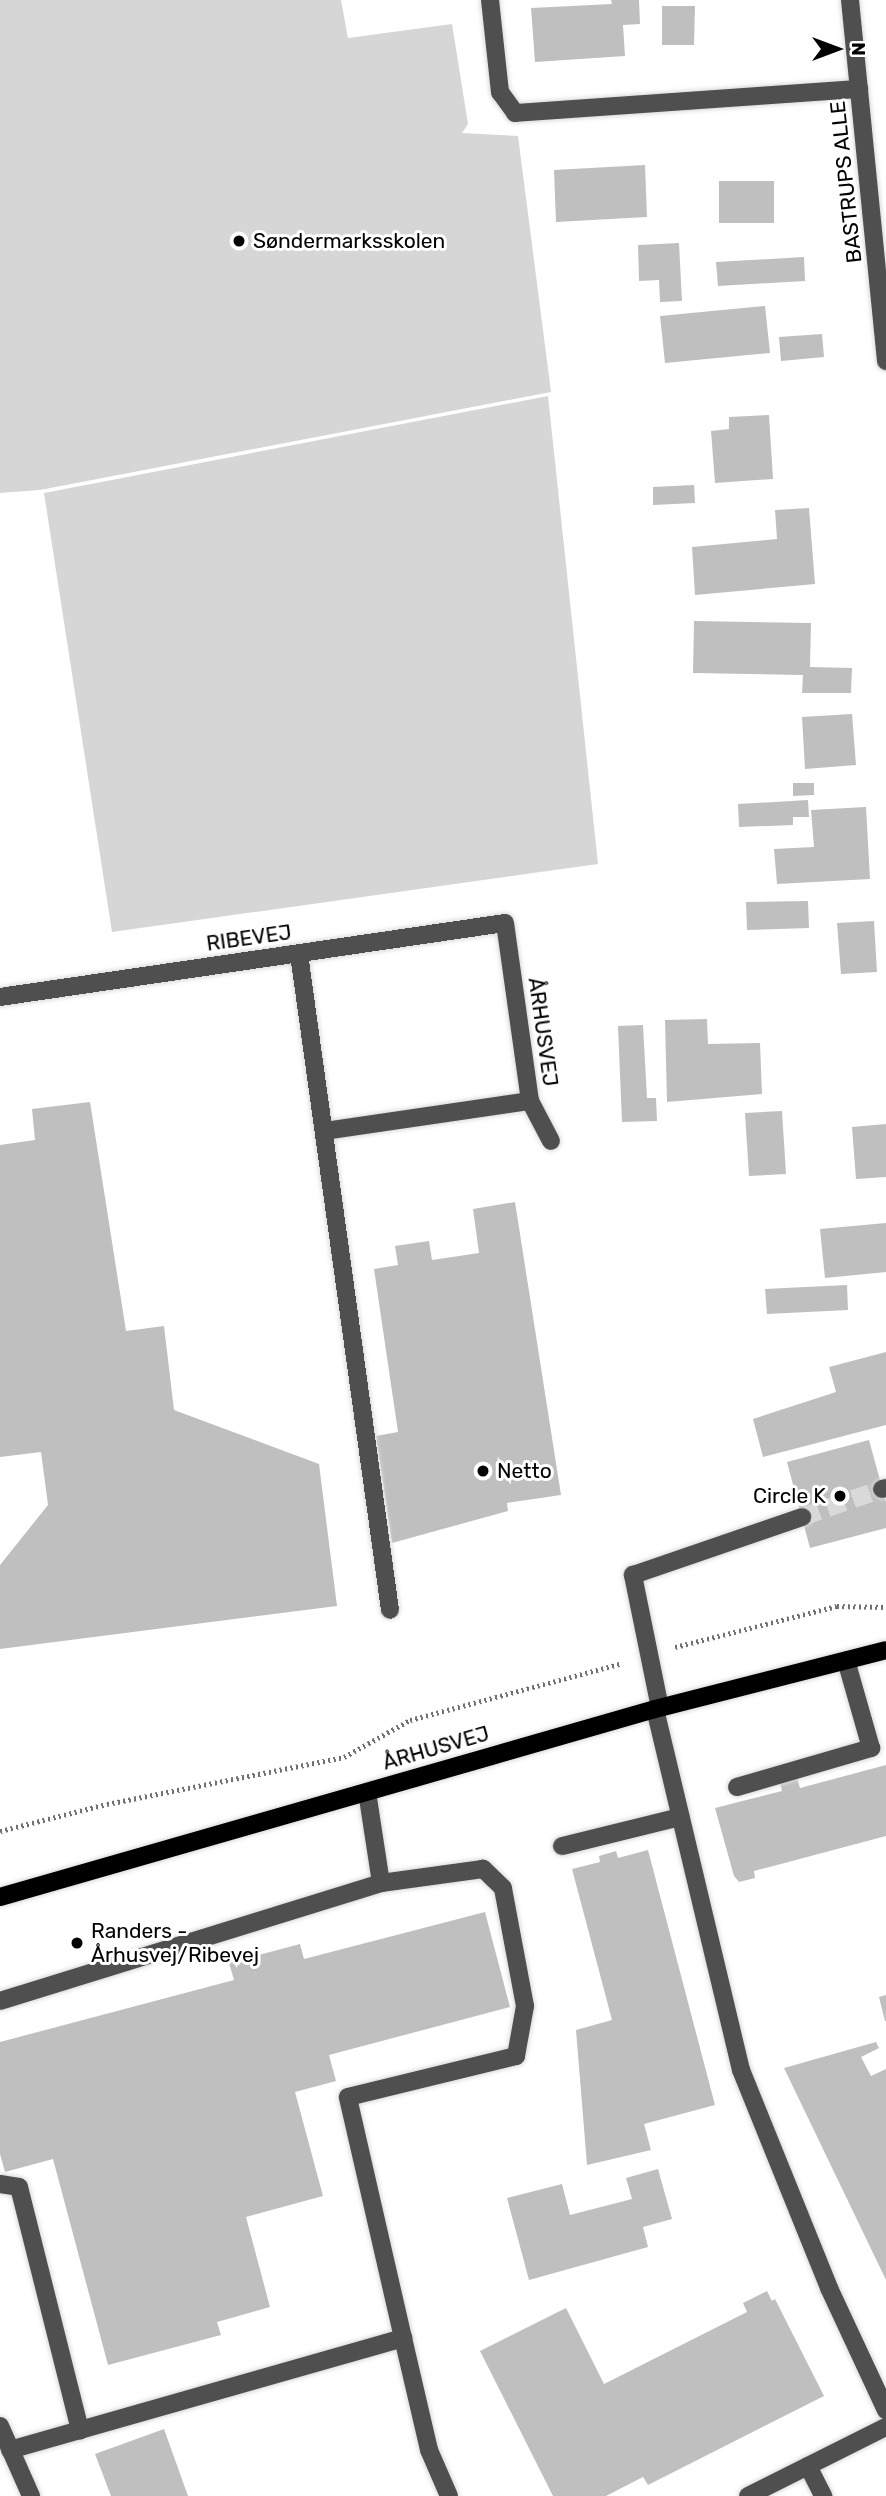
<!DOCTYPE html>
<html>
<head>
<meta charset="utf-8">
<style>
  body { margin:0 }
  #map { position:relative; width:886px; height:2496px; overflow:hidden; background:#fff; font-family:Rubik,sans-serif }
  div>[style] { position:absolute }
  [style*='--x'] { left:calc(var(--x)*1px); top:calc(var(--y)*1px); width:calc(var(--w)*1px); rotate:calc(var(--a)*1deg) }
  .green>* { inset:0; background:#d6d6d6 }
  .building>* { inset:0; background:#bfbfbf }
  .minor-tunnel>* { height:18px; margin-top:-9px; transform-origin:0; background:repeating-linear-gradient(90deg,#d9d9d9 0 18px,transparent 0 27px) }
  .path>* { height:4.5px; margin-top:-2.25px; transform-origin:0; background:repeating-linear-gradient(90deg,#717171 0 2px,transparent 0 5.5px) }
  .roads { filter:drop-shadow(0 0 2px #dbdbdb) drop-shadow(0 0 2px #dbdbdb) }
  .minor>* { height:18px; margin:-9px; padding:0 9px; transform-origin:9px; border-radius:9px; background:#4f4f4f }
  .major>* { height:18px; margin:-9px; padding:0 9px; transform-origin:9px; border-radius:9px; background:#000 }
  .dots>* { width:19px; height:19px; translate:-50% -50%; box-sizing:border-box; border:4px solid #fff; border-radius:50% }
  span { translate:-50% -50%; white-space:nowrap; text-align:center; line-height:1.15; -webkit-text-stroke:6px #fff; paint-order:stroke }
  .street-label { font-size:21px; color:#000 }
  .poi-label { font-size:21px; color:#000 }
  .left { translate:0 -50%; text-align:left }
  .right { translate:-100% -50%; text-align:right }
  .north { position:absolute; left:802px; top:14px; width:70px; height:70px; -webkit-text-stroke:5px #fff; paint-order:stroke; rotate:90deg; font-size:19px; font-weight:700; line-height:28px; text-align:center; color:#000 }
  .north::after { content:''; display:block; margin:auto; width:24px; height:32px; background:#000; clip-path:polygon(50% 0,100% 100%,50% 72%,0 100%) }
</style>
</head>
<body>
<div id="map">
  <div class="green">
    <i style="clip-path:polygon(0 0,341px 0,348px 38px,452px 24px,468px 124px,462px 133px,518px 136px,551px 392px,40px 490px,0 493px)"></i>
    <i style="clip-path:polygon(548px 396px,598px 864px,112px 932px,44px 493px)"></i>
  </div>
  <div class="building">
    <i style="clip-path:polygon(611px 0,639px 0,640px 24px,623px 25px,625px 56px,535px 62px,531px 8px,612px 4px)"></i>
    <i style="clip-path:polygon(662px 6px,695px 6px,694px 45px,662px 45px)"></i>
    <i style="clip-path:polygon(645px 165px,647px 217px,556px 222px,554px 170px)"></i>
    <i style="clip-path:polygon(719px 181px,774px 181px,774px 223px,719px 223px)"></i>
    <i style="clip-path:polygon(679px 243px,682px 301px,660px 302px,659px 280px,639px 281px,638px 245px)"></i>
    <i style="clip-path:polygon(804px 257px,805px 281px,718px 286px,716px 262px)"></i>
    <i style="clip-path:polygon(765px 306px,770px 353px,665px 363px,660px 316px)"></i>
    <i style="clip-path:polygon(822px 334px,824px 357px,781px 361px,779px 337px)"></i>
    <i style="clip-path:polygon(769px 415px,773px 479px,715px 483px,711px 431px,729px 429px,729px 417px)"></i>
    <i style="clip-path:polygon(694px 485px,695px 503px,653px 505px,653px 487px)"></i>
    <i style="clip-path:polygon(809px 508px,815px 584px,695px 595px,692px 547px,777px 539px,775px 510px)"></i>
    <i style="clip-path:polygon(694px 621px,811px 623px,810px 667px,852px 668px,851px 693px,802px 693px,803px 675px,693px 673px)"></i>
    <i style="clip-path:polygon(852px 714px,856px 765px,805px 769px,802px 717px)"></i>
    <i style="clip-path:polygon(793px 783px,814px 783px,814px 795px,793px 796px)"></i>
    <i style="clip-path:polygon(808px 800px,809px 817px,793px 817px,793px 825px,739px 827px,738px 804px)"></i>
    <i style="clip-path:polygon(866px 807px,870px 879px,777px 884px,774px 849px,814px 847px,811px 810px)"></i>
    <i style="clip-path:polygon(808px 901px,809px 928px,747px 930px,746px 902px)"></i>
    <i style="clip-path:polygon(874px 921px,877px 972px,841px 974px,837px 923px)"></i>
    <i style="clip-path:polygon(707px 1019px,708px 1044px,760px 1043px,762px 1094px,667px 1102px,665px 1020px)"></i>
    <i style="clip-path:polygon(643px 1025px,647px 1098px,656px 1098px,657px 1121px,622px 1122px,618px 1026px)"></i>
    <i style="clip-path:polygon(90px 1102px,126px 1331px,164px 1326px,174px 1410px,319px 1464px,337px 1606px,0 1649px,0 1565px,48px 1505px,41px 1452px,0 1457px,0 1145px,35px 1140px,32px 1109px)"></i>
    <i style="clip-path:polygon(782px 1111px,786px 1174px,749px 1176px,745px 1113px)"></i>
    <i style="clip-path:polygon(886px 1124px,886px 1177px,856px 1179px,852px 1127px)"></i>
    <i style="clip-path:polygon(515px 1202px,561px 1495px,507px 1503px,508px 1511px,392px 1543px,376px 1436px,398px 1432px,374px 1269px,398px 1265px,395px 1246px,429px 1241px,432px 1260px,479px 1253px,473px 1209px)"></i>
    <i style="clip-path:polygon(886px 1223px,886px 1272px,825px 1278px,820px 1229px)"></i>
    <i style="clip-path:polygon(847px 1285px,848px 1310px,767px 1314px,765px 1289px)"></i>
    <i style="clip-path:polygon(886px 1352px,886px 1425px,763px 1457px,753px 1419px,836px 1392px,829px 1367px)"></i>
    <i style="clip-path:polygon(869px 1440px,886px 1502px,886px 1528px,810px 1548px,787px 1462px)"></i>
    <i style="clip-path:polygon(886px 1765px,886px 1836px,754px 1871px,755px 1878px,739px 1882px,734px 1876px,715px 1808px,782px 1791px,780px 1783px,797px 1778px,800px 1788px)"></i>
    <i style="clip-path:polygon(648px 1850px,715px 2105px,644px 2124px,651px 2150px,587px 2165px,576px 2030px,612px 2020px,572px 1869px,600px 1862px,599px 1856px,616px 1851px,618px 1858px)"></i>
    <i style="clip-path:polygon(485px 1912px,510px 2007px,329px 2055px,336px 2081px,295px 2092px,323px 2196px,246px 2217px,270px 2307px,217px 2322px,221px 2335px,108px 2365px,53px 2159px,5px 2172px,0 2154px,0 2042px,234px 1980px,229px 1963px,300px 1944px,304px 1959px)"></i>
    <i style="clip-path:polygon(886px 1995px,886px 2021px,885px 2021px,879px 1997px)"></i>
    <i style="clip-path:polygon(876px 2042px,879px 2048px,861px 2057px,871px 2076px,886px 2069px,886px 2280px,784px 2068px)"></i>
    <i style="clip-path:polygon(658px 2169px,672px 2219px,643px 2227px,648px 2247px,529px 2280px,507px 2198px,562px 2184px,570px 2215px,632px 2199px,626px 2178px)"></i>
    <i style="clip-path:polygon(767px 2291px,772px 2301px,775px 2299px,824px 2396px,648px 2485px,643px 2477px,606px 2496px,553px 2496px,480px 2351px,566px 2308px,604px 2384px,747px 2312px,743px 2303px)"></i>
    <i style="clip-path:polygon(164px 2429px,188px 2496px,111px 2496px,95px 2454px)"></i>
  </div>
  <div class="minor-tunnel">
    <i style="--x:802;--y:1517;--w:85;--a:-19.3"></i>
  </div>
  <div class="path">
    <i style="--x:675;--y:1647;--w:167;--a:-14.2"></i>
    <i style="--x:837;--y:1606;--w:49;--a:1.2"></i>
    <i style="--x:0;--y:1831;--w:110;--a:-14.2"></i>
    <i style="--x:107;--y:1804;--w:242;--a:-11.2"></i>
    <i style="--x:344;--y:1757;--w:76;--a:-29.3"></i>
    <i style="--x:410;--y:1720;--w:220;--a:-15"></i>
  </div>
  <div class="roads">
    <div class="minor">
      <i style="--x:490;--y:0;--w:93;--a:83.8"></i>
      <i style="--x:500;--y:92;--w:26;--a:54"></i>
      <i style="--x:515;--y:113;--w:345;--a:-4"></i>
      <i style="--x:850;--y:0;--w:363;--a:84.3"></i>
      <i style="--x:299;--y:954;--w:662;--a:82.1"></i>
      <i style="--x:0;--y:997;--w:510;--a:-8.34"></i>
      <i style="--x:505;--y:923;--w:180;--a:82"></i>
      <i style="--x:530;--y:1101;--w:45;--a:62.3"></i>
      <i style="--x:324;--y:1131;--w:208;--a:-8.3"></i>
      <i style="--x:882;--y:1489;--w:4;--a:-14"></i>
      <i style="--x:660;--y:1708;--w:136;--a:-101.5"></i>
      <i style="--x:633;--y:1575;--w:179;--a:-18.9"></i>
      <i style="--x:655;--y:1709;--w:371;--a:76.6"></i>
      <i style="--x:741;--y:2070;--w:235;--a:68"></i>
      <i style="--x:829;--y:2288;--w:135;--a:65"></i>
      <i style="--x:737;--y:1787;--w:140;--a:-16.2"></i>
      <i style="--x:871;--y:1748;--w:91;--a:-105.9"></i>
      <i style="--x:562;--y:1846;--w:122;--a:-13.8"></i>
      <i style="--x:0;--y:2001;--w:399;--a:-17.2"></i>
      <i style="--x:0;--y:2184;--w:19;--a:9"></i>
      <i style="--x:19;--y:2187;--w:251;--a:75.9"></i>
      <i style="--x:403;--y:2338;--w:115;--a:76.9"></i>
      <i style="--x:429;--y:2450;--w:50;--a:66.5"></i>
      <i style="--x:0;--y:2426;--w:77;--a:66.1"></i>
      <i style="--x:10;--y:2450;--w:409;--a:-15.9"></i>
      <i style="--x:403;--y:2338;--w:247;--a:-102.9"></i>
      <i style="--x:348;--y:2097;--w:173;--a:-13.7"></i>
      <i style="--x:516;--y:2056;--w:51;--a:-79.8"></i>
      <i style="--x:525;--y:2006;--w:120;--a:-100.6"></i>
      <i style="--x:503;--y:1888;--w:28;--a:-136"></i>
      <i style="--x:483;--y:1869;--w:103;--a:172.2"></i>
      <i style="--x:381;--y:1883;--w:92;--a:-98.7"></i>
      <i style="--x:808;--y:2466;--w:34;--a:63"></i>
      <i style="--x:748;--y:2496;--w:154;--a:-26.6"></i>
    </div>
    <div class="major">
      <i style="--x:0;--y:1897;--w:681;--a:-16.01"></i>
      <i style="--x:655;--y:1709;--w:238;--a:-14.3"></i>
    </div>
  </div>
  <div class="dots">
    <i style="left:239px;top:241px;background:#000"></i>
    <i style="left:483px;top:1471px;background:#000"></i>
    <i style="left:840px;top:1496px;background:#000"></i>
    <i style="left:77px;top:1943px;background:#000"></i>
  </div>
  <div class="street-label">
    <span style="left:846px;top:182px;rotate:-96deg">BASTRUPS ALLE</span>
    <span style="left:249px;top:938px;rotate:-8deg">RIBEVEJ</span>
    <span style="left:543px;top:1032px;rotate:82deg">ÅRHUSVEJ</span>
    <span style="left:436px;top:1748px;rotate:-16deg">ÅRHUSVEJ</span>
  </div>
  <div class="poi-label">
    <span class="left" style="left:253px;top:241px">Søndermarksskolen</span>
    <span class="left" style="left:497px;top:1471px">Netto</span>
    <span class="right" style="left:826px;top:1496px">Circle K</span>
    <span class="left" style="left:91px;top:1943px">Randers -<br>Århusvej/Ribevej</span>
  </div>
  <div class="north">N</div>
</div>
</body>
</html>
